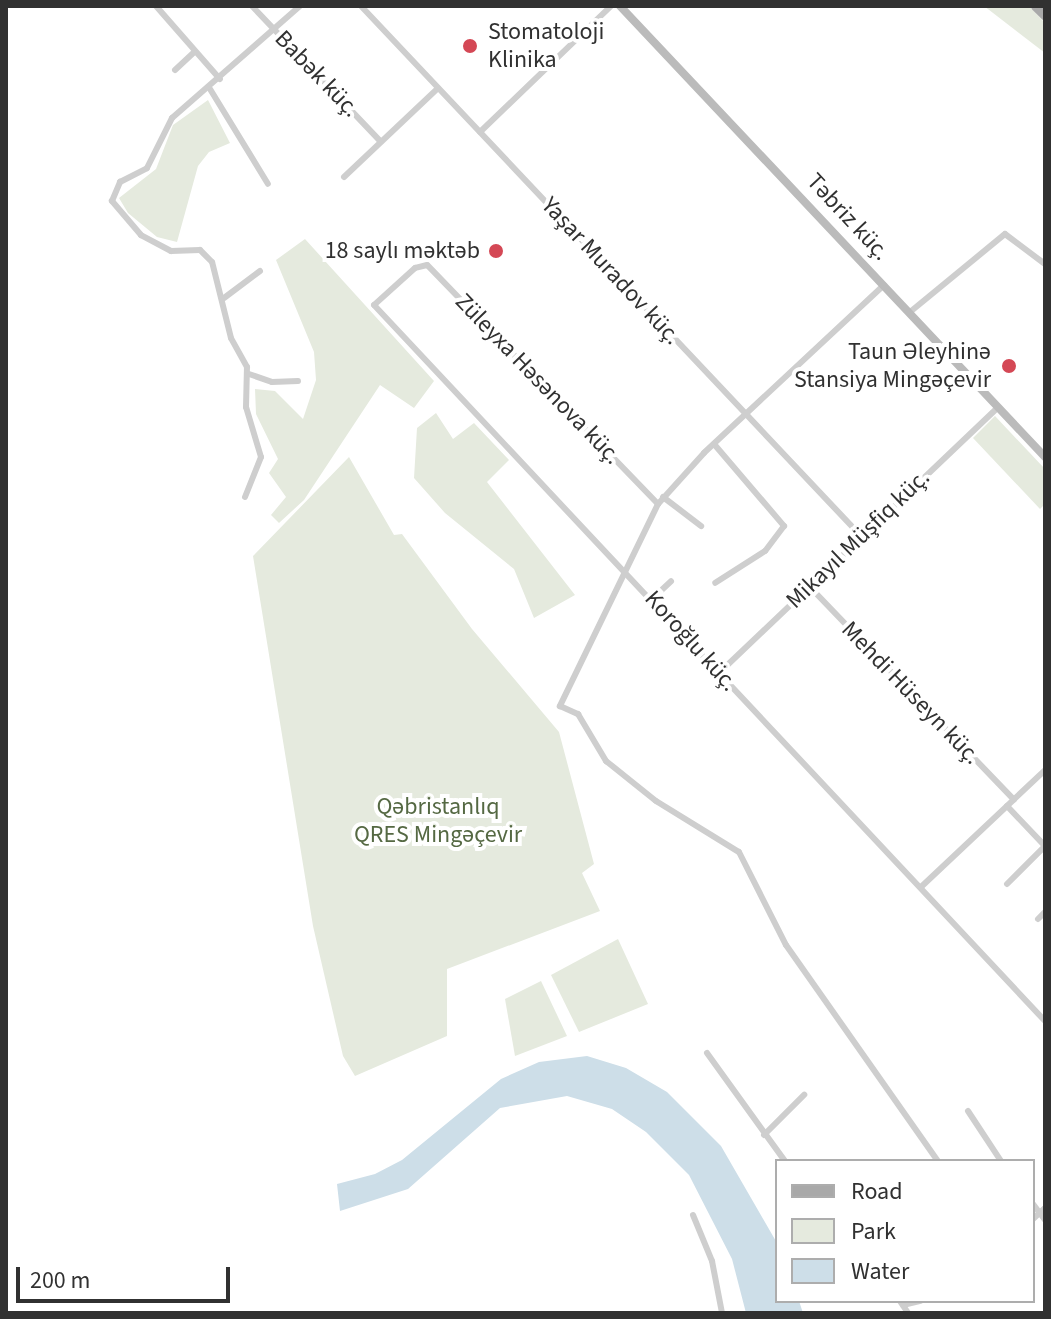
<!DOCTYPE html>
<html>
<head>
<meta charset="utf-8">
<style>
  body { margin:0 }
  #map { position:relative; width:1051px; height:1319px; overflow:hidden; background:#fff; font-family:"Source Sans 3",sans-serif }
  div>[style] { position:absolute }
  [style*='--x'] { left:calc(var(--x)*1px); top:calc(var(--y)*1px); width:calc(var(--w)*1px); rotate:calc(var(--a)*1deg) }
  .green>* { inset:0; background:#e5eade }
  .water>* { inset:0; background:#cddee8 }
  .street>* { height:6px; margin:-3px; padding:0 3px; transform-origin:3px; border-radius:3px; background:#cecece }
  .secondary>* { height:8px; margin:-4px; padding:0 4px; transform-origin:4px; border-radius:4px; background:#bbb }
  .primary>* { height:9px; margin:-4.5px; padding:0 4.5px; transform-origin:4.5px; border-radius:4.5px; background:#a9a9a9 }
  .dots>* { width:22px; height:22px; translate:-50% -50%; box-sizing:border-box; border:4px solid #fff; border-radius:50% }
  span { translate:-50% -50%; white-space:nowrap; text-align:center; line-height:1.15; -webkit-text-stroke:8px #fff; paint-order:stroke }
  .poi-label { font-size:24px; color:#313131 }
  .left { translate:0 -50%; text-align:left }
  .right { translate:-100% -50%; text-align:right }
  .street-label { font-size:24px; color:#313131 }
  .park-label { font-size:24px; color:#556943 }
  .frame { position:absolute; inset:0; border:8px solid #313131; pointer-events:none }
  .legend { position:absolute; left:775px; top:1159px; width:260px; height:144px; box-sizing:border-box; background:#fff; border:2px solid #adadad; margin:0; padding:10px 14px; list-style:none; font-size:24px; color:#313131 }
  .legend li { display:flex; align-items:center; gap:16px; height:40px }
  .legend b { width:40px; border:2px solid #adadad }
  .scale { position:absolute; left:16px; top:1267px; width:214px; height:36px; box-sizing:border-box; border:4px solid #313131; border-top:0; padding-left:10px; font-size:24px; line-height:28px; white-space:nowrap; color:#313131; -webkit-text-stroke:6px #fff; paint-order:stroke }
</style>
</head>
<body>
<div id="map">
  <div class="green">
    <i style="clip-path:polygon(984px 6px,1029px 6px,1045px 23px,1045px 53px)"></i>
    <i style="clip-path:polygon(208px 100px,230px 143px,209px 152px,198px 166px,177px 242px,157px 237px,128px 213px,119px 198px,156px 169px,173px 125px)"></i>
    <i style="clip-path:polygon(305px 239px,434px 381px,414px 408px,380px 385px,304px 500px,279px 523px,271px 515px,286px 497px,269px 473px,278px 459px,256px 414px,255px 389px,275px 391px,303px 419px,316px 380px,314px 352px,276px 260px)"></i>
    <i style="clip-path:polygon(436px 413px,453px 439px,474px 423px,509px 460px,487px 482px,575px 595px,534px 618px,514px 569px,445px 513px,414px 478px,417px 428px)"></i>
    <i style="clip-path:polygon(995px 416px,1045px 469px,1045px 504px,1040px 509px,973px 438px)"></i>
    <i style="clip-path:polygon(349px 457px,394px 535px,402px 534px,472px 629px,559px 732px,594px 864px,582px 873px,600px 911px,447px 969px,447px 1036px,355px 1076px,343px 1056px,313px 926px,253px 556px)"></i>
    <i style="clip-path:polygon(618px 939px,648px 1004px,579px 1032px,551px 975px)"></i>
    <i style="clip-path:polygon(541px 981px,567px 1036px,515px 1056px,505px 999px)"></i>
  </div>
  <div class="water">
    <i style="clip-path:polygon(587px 1056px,626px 1068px,667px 1092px,721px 1146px,777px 1243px,777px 1301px,799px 1301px,803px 1313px,746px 1313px,732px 1259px,689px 1175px,646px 1132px,612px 1109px,567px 1096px,500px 1108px,408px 1189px,340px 1211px,337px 1184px,375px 1174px,402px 1160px,501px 1079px,539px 1062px)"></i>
  </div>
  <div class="street">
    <i style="--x:156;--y:6;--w:97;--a:48.8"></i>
    <i style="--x:252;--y:6;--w:187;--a:46.5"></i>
    <i style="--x:361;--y:6;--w:729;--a:46.67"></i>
    <i style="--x:175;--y:70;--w:26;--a:-43"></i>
    <i style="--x:210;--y:89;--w:111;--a:58.6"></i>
    <i style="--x:480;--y:132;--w:182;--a:-43.9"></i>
    <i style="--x:344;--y:177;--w:129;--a:-43.4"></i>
    <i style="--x:884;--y:285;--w:246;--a:137"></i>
    <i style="--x:704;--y:453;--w:69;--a:132"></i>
    <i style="--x:658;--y:504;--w:225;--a:115.9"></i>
    <i style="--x:560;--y:706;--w:20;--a:24"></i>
    <i style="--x:578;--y:714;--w:55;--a:59.2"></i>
    <i style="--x:606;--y:761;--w:64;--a:38.7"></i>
    <i style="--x:656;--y:801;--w:97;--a:31.6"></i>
    <i style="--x:739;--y:852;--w:104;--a:63.2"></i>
    <i style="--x:786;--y:945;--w:264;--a:54.9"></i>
    <i style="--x:224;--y:298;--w:45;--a:-36.9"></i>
    <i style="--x:910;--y:312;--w:123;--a:-39.4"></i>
    <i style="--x:1005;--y:234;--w:50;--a:36.9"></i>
    <i style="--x:249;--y:374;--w:24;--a:19"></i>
    <i style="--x:272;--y:382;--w:26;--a:-2"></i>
    <i style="--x:714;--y:444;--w:108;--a:49.5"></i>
    <i style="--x:784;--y:526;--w:31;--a:127"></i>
    <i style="--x:765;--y:551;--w:59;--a:147.4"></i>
    <i style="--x:245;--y:497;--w:43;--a:-68.2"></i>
    <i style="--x:261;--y:457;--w:52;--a:-106.7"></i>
    <i style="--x:246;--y:407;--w:40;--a:-88.6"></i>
    <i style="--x:247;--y:367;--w:33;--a:-119"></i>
    <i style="--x:231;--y:338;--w:78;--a:-104"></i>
    <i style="--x:212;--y:262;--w:17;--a:-135"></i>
    <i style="--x:200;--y:250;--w:29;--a:178"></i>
    <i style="--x:171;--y:251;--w:34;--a:-152"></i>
    <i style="--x:141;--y:235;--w:45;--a:-130.5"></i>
    <i style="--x:112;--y:201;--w:21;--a:-67"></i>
    <i style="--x:120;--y:182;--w:30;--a:-27"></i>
    <i style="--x:147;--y:168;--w:56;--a:-63.4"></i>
    <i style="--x:172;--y:118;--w:170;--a:-41.2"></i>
    <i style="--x:663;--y:497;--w:48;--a:37.3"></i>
    <i style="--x:658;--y:504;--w:332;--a:-134"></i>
    <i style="--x:427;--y:265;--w:12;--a:166"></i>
    <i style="--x:415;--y:268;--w:55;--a:137.9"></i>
    <i style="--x:374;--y:305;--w:981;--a:46.86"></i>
    <i style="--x:809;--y:586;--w:296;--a:46.2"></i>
    <i style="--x:652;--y:599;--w:26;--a:-43"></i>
    <i style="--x:719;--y:673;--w:385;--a:-43.6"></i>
    <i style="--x:1007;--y:806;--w:55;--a:46.5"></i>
    <i style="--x:1007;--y:884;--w:54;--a:-45"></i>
    <i style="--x:921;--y:887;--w:170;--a:-43.3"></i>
    <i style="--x:1038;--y:919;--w:10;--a:-45"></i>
    <i style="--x:707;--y:1053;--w:133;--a:54.2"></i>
    <i style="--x:968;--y:1111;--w:60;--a:56.6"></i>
    <i style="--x:764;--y:1135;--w:57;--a:-45"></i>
    <i style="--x:1033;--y:1204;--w:20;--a:53"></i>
    <i style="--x:693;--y:1215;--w:50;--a:67.6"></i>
    <i style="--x:712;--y:1261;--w:53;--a:79.1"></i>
    <i style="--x:1033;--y:1219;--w:16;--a:-43"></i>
    <i style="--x:900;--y:1301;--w:14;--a:56"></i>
    <i style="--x:903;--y:1305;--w:18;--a:-13"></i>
  </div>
  <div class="secondary">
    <i style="--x:620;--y:6;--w:620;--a:46.7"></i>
  </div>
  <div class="primary">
    <i style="--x:1035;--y:6;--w:14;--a:45"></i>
  </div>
  <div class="dots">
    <i style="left:470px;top:46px;background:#d44855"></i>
    <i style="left:496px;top:251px;background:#d44855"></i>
    <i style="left:1009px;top:366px;background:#d44855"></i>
  </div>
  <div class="poi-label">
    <span class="left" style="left:488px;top:46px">Stomatoloji<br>Klinika</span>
    <span class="right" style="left:480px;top:251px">18 saylı məktəb</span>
    <span class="right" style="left:991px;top:366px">Taun Əleyhinə<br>Stansiya Mingəçevir</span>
  </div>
  <div class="street-label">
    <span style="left:317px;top:74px;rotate:46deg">Babək küç.</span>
    <span style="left:848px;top:217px;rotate:47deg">Təbriz küç.</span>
    <span style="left:611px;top:271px;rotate:47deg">Yaşar Muradov küç.</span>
    <span style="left:538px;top:379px;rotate:46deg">Züleyxa Həsənova küç.</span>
    <span style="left:858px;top:539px;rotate:-44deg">Mikayıl Müşfiq küç.</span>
    <span style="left:691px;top:641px;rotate:48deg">Koroğlu küç.</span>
    <span style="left:911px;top:693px;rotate:46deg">Mehdi Hüseyn küç.</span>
  </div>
  <div class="park-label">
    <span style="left:438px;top:821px">Qəbristanlıq<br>QRES Mingəçevir</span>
  </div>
  <div class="frame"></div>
  <ul class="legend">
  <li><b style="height:10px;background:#a9a9a9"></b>Road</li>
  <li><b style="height:22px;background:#e5eade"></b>Park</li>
  <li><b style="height:22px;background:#cddee8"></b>Water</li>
  </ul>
  <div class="scale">200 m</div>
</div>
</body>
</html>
